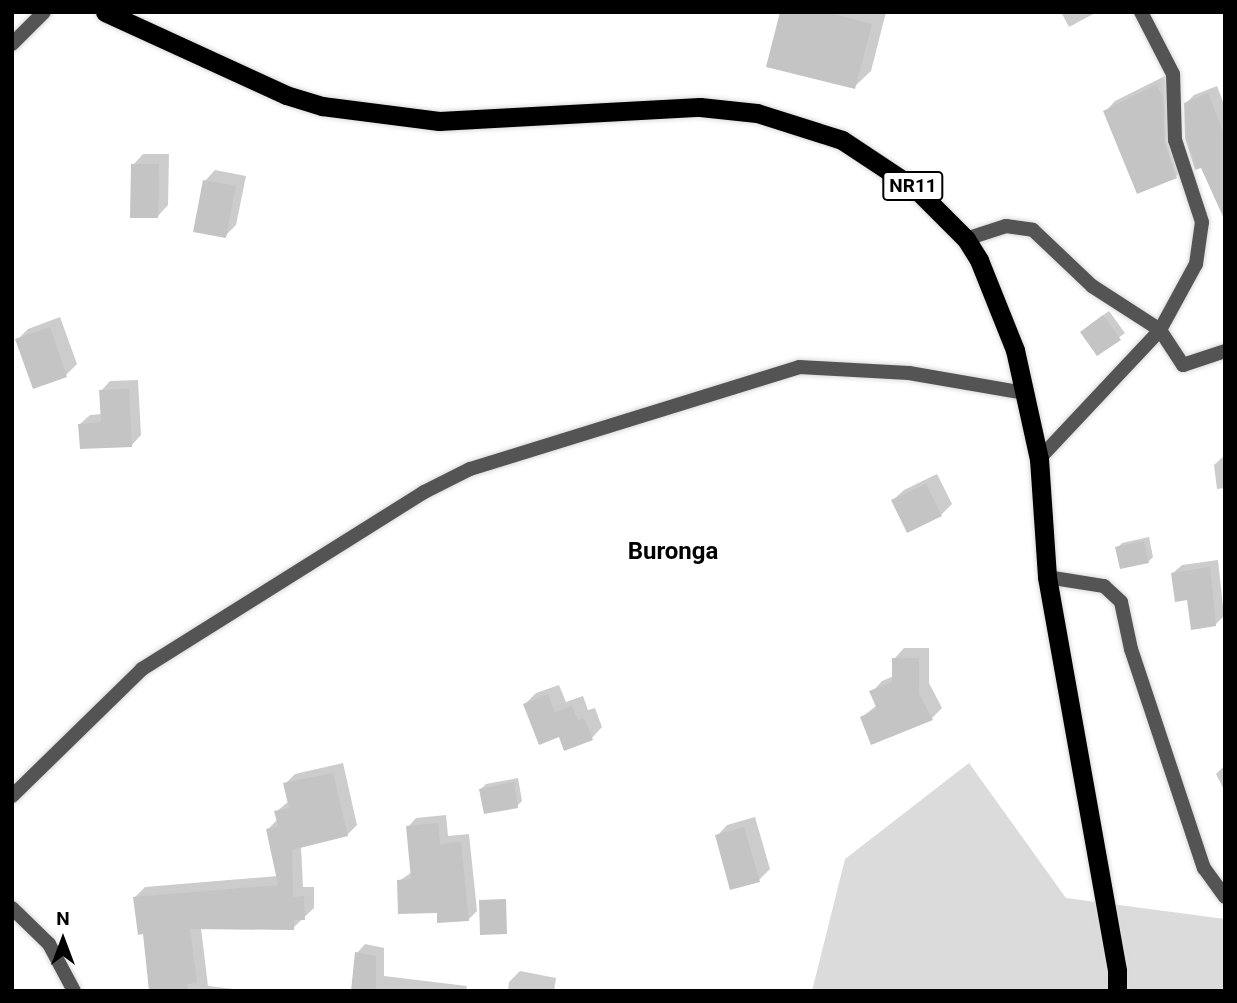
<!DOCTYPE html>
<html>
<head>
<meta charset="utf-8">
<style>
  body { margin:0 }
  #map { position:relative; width:1237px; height:1003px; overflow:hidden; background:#fff; font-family:Roboto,sans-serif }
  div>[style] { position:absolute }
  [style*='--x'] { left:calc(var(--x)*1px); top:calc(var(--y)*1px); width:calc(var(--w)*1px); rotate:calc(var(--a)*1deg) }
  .green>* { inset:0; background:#dbdbdb }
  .shadow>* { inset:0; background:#0003 }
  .building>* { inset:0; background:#c4c4c4 }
  .roads { filter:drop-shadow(0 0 2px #dbdbdb) drop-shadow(0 0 2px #dbdbdb) }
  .minor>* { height:14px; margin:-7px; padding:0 7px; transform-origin:7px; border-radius:7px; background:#545454 }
  .trunk>* { height:19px; margin:-9.5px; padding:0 9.5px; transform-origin:9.5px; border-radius:9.5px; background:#000 }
  span { translate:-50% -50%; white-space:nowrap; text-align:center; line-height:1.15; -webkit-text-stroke:7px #fff; paint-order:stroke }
  .shield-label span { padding:2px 5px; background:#fff; border:2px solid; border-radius:5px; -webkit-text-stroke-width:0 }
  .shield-label { font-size:19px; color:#000; font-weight:700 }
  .quarter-label { font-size:24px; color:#000; font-weight:700 }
  .frame { position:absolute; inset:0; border:14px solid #000; pointer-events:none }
  .north { position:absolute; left:28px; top:905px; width:70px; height:70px; -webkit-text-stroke:5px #fff; paint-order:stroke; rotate:0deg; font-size:19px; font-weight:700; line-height:28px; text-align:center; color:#000 }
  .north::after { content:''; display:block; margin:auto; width:24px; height:32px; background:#000; clip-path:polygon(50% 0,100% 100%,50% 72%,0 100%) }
</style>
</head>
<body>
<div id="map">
  <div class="green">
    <i style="clip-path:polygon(969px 763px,1066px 898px,1225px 919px,1225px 991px,812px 991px,845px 859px)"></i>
  </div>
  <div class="shadow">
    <i style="clip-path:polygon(782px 12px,886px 12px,871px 71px,854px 87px)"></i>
    <i style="clip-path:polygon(1061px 12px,1097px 12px,1069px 27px)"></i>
    <i style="clip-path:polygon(1167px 75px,1175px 129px,1187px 166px,1176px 176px,1105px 112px,1115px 101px)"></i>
    <i style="clip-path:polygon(1217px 86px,1225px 107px,1225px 200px,1185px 104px,1194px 95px)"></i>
    <i style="clip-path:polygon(143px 154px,169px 154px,168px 205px,158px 216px,133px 165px)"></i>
    <i style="clip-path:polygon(215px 170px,246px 176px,236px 225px,225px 236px,205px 181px)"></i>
    <i style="clip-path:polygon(1109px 311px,1125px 333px,1097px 354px,1087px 327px)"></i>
    <i style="clip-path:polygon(60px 317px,77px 364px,66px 375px,17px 340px,28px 329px)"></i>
    <i style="clip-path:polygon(138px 380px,141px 435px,132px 445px,80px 424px,90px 415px,102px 414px,101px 391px,110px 381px)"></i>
    <i style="clip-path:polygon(1225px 455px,1225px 488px,1217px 489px,1214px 465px)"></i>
    <i style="clip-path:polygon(937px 474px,952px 504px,941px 515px,893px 500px,904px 490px)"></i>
    <i style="clip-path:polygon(1149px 537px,1153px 557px,1148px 562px,1117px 548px,1122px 543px)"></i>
    <i style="clip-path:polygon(1218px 560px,1224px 616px,1215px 625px,1189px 598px,1173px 573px,1182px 565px)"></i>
    <i style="clip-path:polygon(904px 648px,929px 648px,929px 683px,942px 708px,932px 718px,862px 717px,877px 705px,872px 692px,882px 681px,894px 676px,894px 659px)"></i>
    <i style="clip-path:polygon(559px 685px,566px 702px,583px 696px,588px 710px,595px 708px,602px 727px,592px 738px,560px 735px,525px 704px,536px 693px)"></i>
    <i style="clip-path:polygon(343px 763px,357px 825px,347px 835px,301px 846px,303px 887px,314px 887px,314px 908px,293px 928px,201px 928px,208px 986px,251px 991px,151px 991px,144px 932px,135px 897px,145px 887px,278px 876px,268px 829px,278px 819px,276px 812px,289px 801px,285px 784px,295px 774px)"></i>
    <i style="clip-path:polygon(1225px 765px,1225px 792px,1216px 774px)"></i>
    <i style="clip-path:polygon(518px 778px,522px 801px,517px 806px,481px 789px,486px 784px)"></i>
    <i style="clip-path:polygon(446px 815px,448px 836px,469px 834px,477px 911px,468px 920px,438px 911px,399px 881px,412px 872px,408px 827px,416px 818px)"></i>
    <i style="clip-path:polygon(755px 817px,770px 869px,759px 880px,717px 836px,727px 825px)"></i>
    <i style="clip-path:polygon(365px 944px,384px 948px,384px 976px,467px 986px,466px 991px,353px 991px,357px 953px)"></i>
    <i style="clip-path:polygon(520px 971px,556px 978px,554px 991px,508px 991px,509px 982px)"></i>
  </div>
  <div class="building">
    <i style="clip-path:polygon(780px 12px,826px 12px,872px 24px,855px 89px,766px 67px)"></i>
    <i style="clip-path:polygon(1156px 85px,1164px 98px,1165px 141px,1177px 178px,1137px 194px,1103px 111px)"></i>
    <i style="clip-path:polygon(1208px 93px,1225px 137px,1225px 221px,1201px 168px,1195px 170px,1185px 138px,1184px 103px)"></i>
    <i style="clip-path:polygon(131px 164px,159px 164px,158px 218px,130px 218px)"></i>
    <i style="clip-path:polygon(203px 180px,236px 186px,226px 238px,193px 232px)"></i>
    <i style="clip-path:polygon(1103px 315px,1121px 340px,1097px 356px,1080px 332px)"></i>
    <i style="clip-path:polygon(50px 327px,67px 377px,33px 389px,15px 339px)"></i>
    <i style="clip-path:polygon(129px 389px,132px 447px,80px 449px,78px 424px,101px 422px,99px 390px)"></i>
    <i style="clip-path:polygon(926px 484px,942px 516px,907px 533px,891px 500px)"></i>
    <i style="clip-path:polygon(1144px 541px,1149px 563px,1120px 569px,1115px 547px)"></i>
    <i style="clip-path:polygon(1210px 567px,1216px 626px,1191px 630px,1187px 600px,1175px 602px,1171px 573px)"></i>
    <i style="clip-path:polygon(892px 658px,919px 658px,919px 694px,933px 720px,871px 745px,860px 717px,877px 709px,869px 691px,892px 682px)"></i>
    <i style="clip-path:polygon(548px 694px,555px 712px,572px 706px,578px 720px,584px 718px,593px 740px,564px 751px,559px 737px,539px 745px,523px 704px)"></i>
    <i style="clip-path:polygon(333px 773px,348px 836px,292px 850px,293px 897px,304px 896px,305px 920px,294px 920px,294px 930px,190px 929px,197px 983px,187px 984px,188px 991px,149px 991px,143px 934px,138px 935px,133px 897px,278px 885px,266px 829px,278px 826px,274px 811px,289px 808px,283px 783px)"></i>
    <i style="clip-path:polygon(514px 782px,518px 808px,484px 814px,479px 789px)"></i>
    <i style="clip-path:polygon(438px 823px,440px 844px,461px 842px,469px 921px,437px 923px,437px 913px,398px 914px,397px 880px,411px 879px,406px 826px)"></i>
    <i style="clip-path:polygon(744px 827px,760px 882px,730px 890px,715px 835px)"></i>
    <i style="clip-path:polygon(506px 899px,507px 934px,480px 935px,479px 900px)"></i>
    <i style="clip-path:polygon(355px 952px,376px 956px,376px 991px,351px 991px)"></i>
  </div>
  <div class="roads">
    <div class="minor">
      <i style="--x:12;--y:44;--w:45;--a:-45"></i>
      <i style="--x:966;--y:239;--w:42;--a:-18"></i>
      <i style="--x:1006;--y:226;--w:27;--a:8"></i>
      <i style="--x:1033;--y:230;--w:81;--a:43.5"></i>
      <i style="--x:1092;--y:286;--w:81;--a:32.9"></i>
      <i style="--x:1160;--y:330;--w:42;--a:56.7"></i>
      <i style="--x:1183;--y:365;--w:44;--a:-18.4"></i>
      <i style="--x:1039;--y:459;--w:177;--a:-46.8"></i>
      <i style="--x:1160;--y:330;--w:75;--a:-61.4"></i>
      <i style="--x:1196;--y:264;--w:42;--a:-81.9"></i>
      <i style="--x:1202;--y:222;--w:86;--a:-108.2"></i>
      <i style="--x:1175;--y:140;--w:66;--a:-91.7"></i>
      <i style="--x:1173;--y:74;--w:70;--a:-117.3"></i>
      <i style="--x:1047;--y:577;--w:58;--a:9"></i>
      <i style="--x:1104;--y:586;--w:23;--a:43"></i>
      <i style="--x:1121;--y:602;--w:48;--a:78"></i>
      <i style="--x:1131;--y:649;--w:231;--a:71.6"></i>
      <i style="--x:1204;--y:868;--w:36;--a:54"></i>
      <i style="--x:12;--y:796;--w:182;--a:-44.3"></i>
      <i style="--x:142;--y:669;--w:333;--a:-32.1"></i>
      <i style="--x:424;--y:492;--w:51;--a:-26.6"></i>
      <i style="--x:470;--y:469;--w:344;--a:-17.2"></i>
      <i style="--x:799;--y:367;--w:110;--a:3.1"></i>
      <i style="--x:909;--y:373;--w:118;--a:9.8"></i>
      <i style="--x:12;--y:908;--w:52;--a:44.2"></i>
      <i style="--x:49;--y:944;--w:53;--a:62"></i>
    </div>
    <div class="trunk">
      <i style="--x:105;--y:12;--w:199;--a:24.6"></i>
      <i style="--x:286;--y:95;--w:38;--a:17"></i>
      <i style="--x:322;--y:106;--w:118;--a:7.3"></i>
      <i style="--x:439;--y:121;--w:261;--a:-3.1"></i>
      <i style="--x:700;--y:107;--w:57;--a:6"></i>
      <i style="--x:757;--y:113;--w:89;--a:17.6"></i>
      <i style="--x:842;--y:140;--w:89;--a:33.5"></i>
      <i style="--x:916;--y:189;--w:71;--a:45"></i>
      <i style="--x:966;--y:239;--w:25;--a:58"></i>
      <i style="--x:979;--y:260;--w:97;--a:68.2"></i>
      <i style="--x:1015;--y:350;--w:112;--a:77.6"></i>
      <i style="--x:1039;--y:459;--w:118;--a:86.1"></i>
      <i style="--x:1047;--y:577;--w:400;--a:79.9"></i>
      <i style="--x:1117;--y:971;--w:20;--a:90"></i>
    </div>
  </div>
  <div class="shield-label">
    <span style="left:913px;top:186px">NR11</span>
  </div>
  <div class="quarter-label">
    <span style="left:673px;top:552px">Buronga</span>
  </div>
  <div class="frame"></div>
  <div class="north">N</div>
</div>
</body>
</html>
